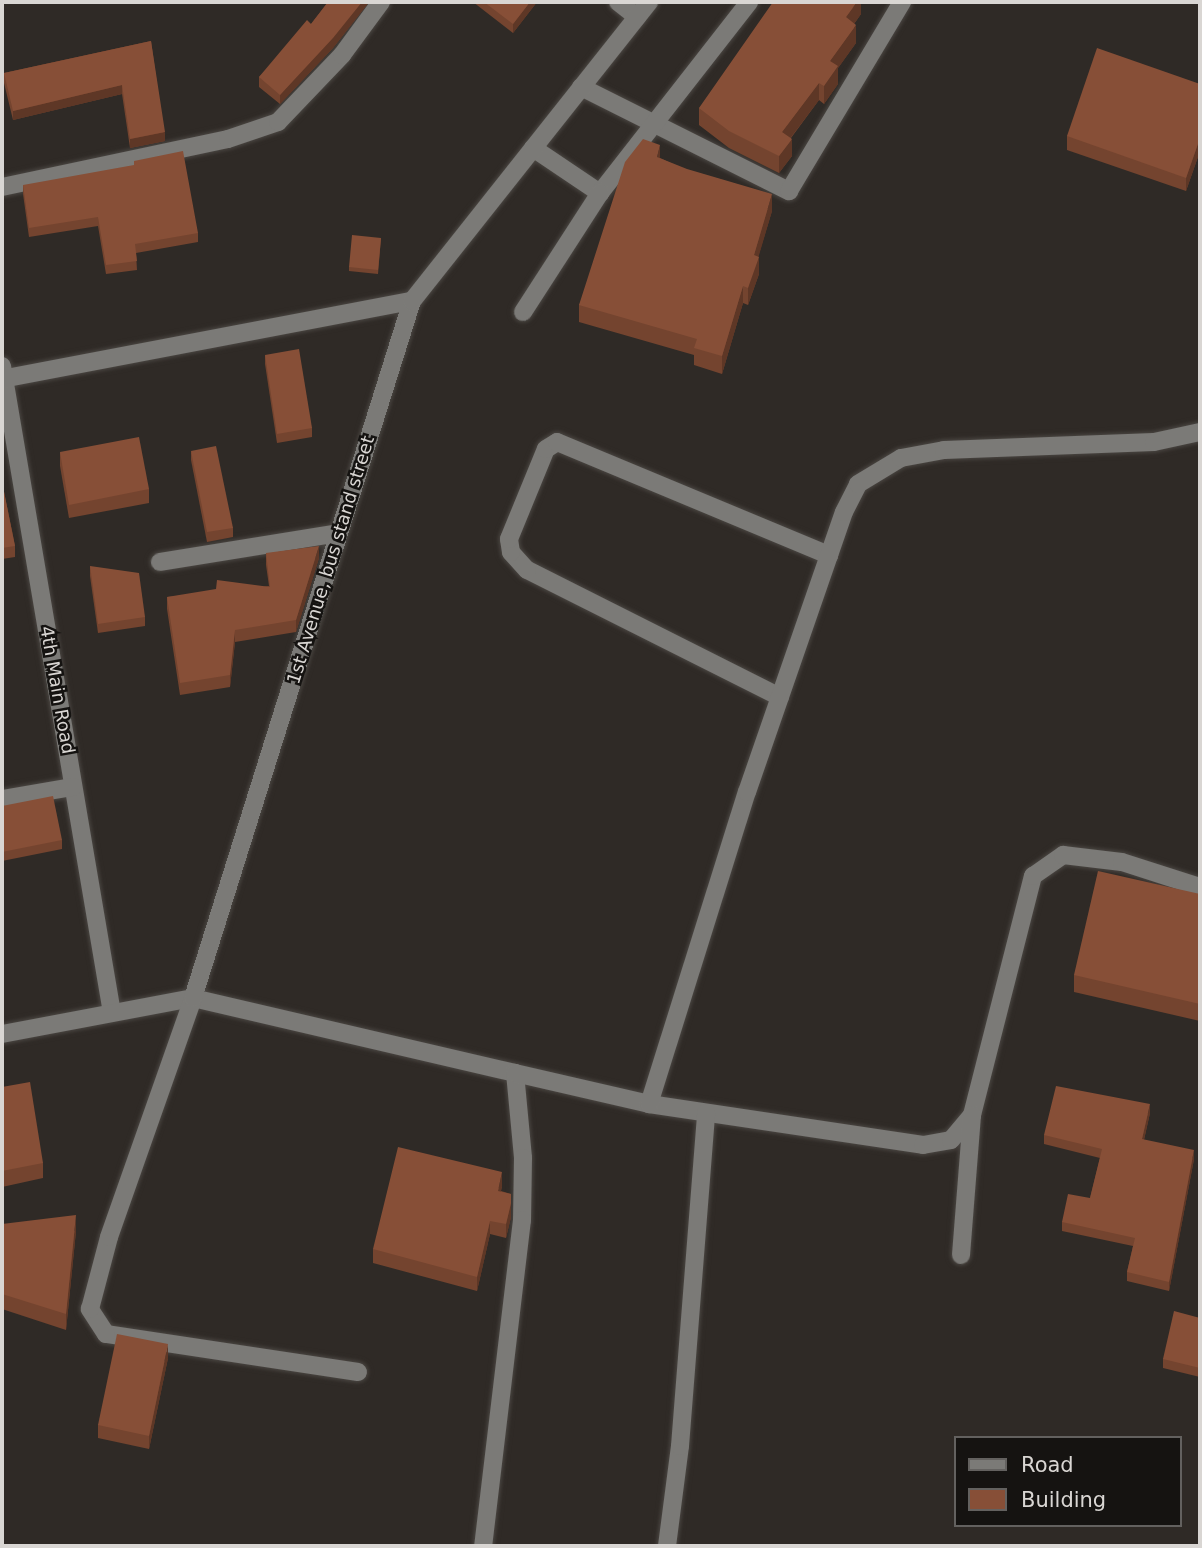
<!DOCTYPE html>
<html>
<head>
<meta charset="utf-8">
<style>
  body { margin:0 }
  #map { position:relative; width:1202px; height:1548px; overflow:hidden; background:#2f2a26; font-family:"DejaVu Sans",sans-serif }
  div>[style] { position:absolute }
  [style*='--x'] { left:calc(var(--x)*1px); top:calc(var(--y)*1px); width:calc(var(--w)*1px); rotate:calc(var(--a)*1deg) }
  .roads { filter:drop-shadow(0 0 2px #4a4642) drop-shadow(0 0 2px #4a4642) }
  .minor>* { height:18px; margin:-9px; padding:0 9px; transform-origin:9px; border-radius:9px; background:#7b7a77 }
  .wall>* { inset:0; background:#74442f }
  .shaded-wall>* { inset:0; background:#5e3726 }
  .building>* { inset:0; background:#874f37 }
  span { translate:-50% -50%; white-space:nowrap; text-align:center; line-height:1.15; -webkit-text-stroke:5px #151311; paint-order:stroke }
  .street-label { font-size:18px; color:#d9d6d3 }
  .frame { position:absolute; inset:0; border:4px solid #d9d6d3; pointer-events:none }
  .legend { position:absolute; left:954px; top:1436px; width:228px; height:91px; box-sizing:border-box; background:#151311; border:2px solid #63615f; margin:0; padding:9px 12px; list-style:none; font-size:21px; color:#d9d6d3 }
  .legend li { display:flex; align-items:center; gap:14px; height:35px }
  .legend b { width:35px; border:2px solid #63615f }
</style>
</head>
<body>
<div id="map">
  <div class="roads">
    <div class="minor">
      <i style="--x:618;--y:2;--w:24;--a:38"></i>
      <i style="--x:581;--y:87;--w:233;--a:26.6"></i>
      <i style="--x:789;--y:191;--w:220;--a:-59.1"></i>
      <i style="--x:533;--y:148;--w:81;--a:33.9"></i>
      <i style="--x:600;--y:193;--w:242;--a:-52"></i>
      <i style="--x:2;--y:187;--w:231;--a:-12"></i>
      <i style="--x:228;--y:139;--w:53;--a:-18.8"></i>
      <i style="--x:278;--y:122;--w:93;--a:-46.3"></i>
      <i style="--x:342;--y:55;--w:66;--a:-53.7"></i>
      <i style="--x:523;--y:312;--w:142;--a:-57.1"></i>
      <i style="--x:2;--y:366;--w:656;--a:80.35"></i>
      <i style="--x:2;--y:379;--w:417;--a:-10.8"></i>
      <i style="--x:160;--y:562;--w:181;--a:-9.2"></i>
      <i style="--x:780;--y:697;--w:283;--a:-153.3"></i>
      <i style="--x:527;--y:570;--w:24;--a:-132"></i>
      <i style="--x:511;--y:552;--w:13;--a:-99"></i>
      <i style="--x:509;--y:539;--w:97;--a:-67.7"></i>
      <i style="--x:546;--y:449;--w:13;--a:-32"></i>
      <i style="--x:557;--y:442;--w:295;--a:22.6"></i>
      <i style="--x:2;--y:799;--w:72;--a:-9.6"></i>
      <i style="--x:2;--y:1034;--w:194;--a:-10.7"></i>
      <i style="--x:193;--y:998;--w:331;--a:13.1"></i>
      <i style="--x:515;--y:1073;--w:85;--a:84.6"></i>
      <i style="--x:523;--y:1158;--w:62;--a:90.9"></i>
      <i style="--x:522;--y:1220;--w:328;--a:96.8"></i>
      <i style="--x:515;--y:1073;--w:138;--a:13"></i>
      <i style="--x:649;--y:1104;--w:277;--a:8.5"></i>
      <i style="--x:923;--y:1145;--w:28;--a:-10"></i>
      <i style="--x:951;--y:1140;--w:33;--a:-50"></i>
      <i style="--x:972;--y:1115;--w:247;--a:-75.7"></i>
      <i style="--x:1033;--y:876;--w:37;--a:-35"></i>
      <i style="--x:1063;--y:855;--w:59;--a:6.8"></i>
      <i style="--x:1122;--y:862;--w:82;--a:17.8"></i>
      <i style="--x:649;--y:1104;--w:327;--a:-72.6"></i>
      <i style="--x:747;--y:792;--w:296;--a:-70.9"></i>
      <i style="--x:844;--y:512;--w:31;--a:-63"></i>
      <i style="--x:858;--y:484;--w:50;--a:-31.2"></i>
      <i style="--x:901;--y:458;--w:44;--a:-10.5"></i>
      <i style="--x:944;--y:450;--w:210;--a:-2.2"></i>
      <i style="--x:1154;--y:442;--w:47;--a:-12.3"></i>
      <i style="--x:961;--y:1255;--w:140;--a:-85.5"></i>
      <i style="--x:358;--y:1372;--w:255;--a:-171.4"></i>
      <i style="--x:106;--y:1334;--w:30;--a:-123"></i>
      <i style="--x:90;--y:1309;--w:74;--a:-75.2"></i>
      <i style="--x:109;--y:1237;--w:253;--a:-70.6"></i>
      <i style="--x:193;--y:998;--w:731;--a:-72.56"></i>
      <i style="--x:412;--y:301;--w:382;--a:-51.6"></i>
      <i style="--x:667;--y:1546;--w:101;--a:-82.6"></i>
      <i style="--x:680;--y:1446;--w:334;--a:-85.5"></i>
    </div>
  </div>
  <div class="wall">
    <i style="clip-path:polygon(328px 2px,369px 2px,333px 48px,280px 104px,259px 87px,259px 77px,311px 24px)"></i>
    <i style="clip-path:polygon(473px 2px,537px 2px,513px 33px)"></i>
    <i style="clip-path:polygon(861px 2px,861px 14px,854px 24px,856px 43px,838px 68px,838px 84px,824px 104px,819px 100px,791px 138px,792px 156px,779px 173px,729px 148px,699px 125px,699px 108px)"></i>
    <i style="clip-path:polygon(151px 41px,165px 141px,130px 148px,122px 94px,13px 120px,4px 83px,4px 73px)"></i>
    <i style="clip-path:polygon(1200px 84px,1200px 151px,1186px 191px,1067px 150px,1067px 136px)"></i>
    <i style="clip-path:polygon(660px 158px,772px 211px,758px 257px,759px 274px,748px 305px,743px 303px,722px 374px,694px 365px,694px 355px,579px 322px,579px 305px)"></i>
    <i style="clip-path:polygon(23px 185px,198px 233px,198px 242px,136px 253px,137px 270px,106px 274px,98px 226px,29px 237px,23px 194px)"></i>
    <i style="clip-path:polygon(381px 238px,378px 274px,349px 271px,349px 267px)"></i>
    <i style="clip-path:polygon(265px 355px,312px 428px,312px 437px,277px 443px,265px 364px)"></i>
    <i style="clip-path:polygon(191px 451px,233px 528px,233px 537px,207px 542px,191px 460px)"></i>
    <i style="clip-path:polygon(60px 452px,149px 489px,149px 503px,69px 518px,60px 466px)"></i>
    <i style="clip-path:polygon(2px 482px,15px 546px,15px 557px,2px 559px)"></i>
    <i style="clip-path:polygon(266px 553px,319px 558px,296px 632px,235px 642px,230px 687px,180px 695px,167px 609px,167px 597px,269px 586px,266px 565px)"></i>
    <i style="clip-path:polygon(90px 566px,145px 617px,145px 626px,98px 633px,90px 576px)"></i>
    <i style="clip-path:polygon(2px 806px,62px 840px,62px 849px,2px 861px)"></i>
    <i style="clip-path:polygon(1200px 894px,1200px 1021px,1074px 992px,1074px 975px)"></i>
    <i style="clip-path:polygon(2px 1087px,43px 1163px,43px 1178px,2px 1187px)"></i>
    <i style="clip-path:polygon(1150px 1113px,1144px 1140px,1194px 1159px,1169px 1291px,1127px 1281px,1127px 1272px,1133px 1246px,1062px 1231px,1062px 1222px,1090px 1198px,1100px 1158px,1044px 1144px,1044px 1135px)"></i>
    <i style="clip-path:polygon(502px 1186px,501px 1191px,511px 1194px,511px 1217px,506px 1238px,490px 1234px,477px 1291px,373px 1263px,373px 1249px)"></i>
    <i style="clip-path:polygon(2px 1224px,76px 1231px,66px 1330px,2px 1309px)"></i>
    <i style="clip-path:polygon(1200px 1318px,1200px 1377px,1163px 1368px,1163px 1359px)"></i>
    <i style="clip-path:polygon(168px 1358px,149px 1449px,98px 1438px,98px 1425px)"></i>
  </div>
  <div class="shaded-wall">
    <i style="clip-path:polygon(362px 2px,369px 2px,333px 48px,280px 104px,280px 95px)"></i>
    <i style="clip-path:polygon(530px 2px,537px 2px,513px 33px,513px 24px)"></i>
    <i style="clip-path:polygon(857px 2px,861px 2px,861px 14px,846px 35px,846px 17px)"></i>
    <i style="clip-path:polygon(856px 25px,856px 43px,838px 68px,838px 84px,824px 104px,824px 86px,830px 61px)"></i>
    <i style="clip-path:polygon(819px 83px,819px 100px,782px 149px,782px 132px)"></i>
    <i style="clip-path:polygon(122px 85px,122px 94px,13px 120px,13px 111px)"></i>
    <i style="clip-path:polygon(165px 132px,165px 141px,130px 148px,130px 139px)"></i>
    <i style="clip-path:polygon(1200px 138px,1200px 151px,1186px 191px,1186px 178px)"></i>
    <i style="clip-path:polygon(792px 139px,792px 156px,779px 173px,779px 156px)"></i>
    <i style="clip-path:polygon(660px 145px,660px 162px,657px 157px)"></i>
    <i style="clip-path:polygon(772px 194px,772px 211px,757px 262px,759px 257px,759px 274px,748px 305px,748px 288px,754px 255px)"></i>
    <i style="clip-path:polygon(743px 286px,743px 303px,722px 374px,722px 356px)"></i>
    <i style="clip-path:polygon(319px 546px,319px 558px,296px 632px,296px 620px)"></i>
    <i style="clip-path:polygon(235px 630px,235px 642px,230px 687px,230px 675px)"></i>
    <i style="clip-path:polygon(1150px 1104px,1150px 1113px,1142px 1148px,1142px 1139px)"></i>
    <i style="clip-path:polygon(1194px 1150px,1194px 1159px,1169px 1291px,1169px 1282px)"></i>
    <i style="clip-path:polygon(502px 1172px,502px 1186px,498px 1204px,498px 1191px)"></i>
    <i style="clip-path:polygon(511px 1203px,511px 1217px,506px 1238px,506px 1224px)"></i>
    <i style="clip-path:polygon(76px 1215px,76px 1231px,66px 1330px,66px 1314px)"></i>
    <i style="clip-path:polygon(490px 1221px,490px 1234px,477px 1291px,477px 1277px)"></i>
    <i style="clip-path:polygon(168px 1344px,168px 1358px,149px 1449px,149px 1436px)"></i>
  </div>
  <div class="building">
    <i style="clip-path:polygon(328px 2px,362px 2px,333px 38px,280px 95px,259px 77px,307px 20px,311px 24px)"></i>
    <i style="clip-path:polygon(484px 2px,530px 2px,513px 24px)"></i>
    <i style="clip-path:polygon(773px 2px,857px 2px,846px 17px,856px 25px,830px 61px,838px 66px,824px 86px,819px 83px,782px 132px,792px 139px,779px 156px,729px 131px,699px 108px)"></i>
    <i style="clip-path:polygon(151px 41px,165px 132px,130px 139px,122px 85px,13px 111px,4px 73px)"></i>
    <i style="clip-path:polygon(1097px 48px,1200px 84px,1200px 138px,1186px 178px,1067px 136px)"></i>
    <i style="clip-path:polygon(643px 139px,660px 145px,657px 157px,687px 169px,772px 194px,754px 255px,759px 257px,748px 288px,743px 286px,722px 356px,694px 348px,697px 339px,579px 305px,625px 162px)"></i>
    <i style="clip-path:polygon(183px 151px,198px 233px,135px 244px,137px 261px,106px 265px,98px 217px,29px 228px,23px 185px,134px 165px,134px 161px)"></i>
    <i style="clip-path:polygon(352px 235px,381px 238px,378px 270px,349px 267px)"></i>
    <i style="clip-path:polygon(299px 349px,312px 428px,277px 434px,265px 355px)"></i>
    <i style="clip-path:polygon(139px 437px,149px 489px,69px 505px,60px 452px)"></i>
    <i style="clip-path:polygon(216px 446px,233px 528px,207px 532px,191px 451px)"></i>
    <i style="clip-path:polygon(2px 482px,15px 546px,2px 548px)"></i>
    <i style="clip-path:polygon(319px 546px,296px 620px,235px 630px,230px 675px,180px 683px,167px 597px,216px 589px,217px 580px,270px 587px,266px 553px)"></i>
    <i style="clip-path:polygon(90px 566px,139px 573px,145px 617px,98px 624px)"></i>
    <i style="clip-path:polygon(53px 796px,62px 840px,2px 852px,2px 806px)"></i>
    <i style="clip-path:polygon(1098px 871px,1200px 894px,1200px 1004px,1074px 975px)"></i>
    <i style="clip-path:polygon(30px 1082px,43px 1163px,2px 1171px,2px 1087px)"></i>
    <i style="clip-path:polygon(1056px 1086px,1150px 1104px,1142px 1139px,1194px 1150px,1169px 1282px,1127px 1272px,1135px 1238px,1062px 1222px,1068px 1194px,1090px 1198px,1102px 1149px,1044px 1135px)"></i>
    <i style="clip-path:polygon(398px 1147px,502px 1172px,498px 1191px,511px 1194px,511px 1203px,506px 1224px,490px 1221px,477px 1277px,373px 1249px)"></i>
    <i style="clip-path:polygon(76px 1215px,66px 1314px,2px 1294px,2px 1224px)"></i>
    <i style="clip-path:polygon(1174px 1311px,1200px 1318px,1200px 1368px,1163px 1359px)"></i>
    <i style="clip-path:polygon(117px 1334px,168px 1344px,149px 1436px,98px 1425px)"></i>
  </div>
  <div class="street-label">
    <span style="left:331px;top:560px;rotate:-73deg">1st Avenue, bus stand street</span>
    <span style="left:57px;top:690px;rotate:80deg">4th Main Road</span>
  </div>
  <div class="frame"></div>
  <ul class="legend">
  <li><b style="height:9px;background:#7b7a77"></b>Road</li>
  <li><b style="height:19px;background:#874f37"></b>Building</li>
  </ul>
</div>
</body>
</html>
